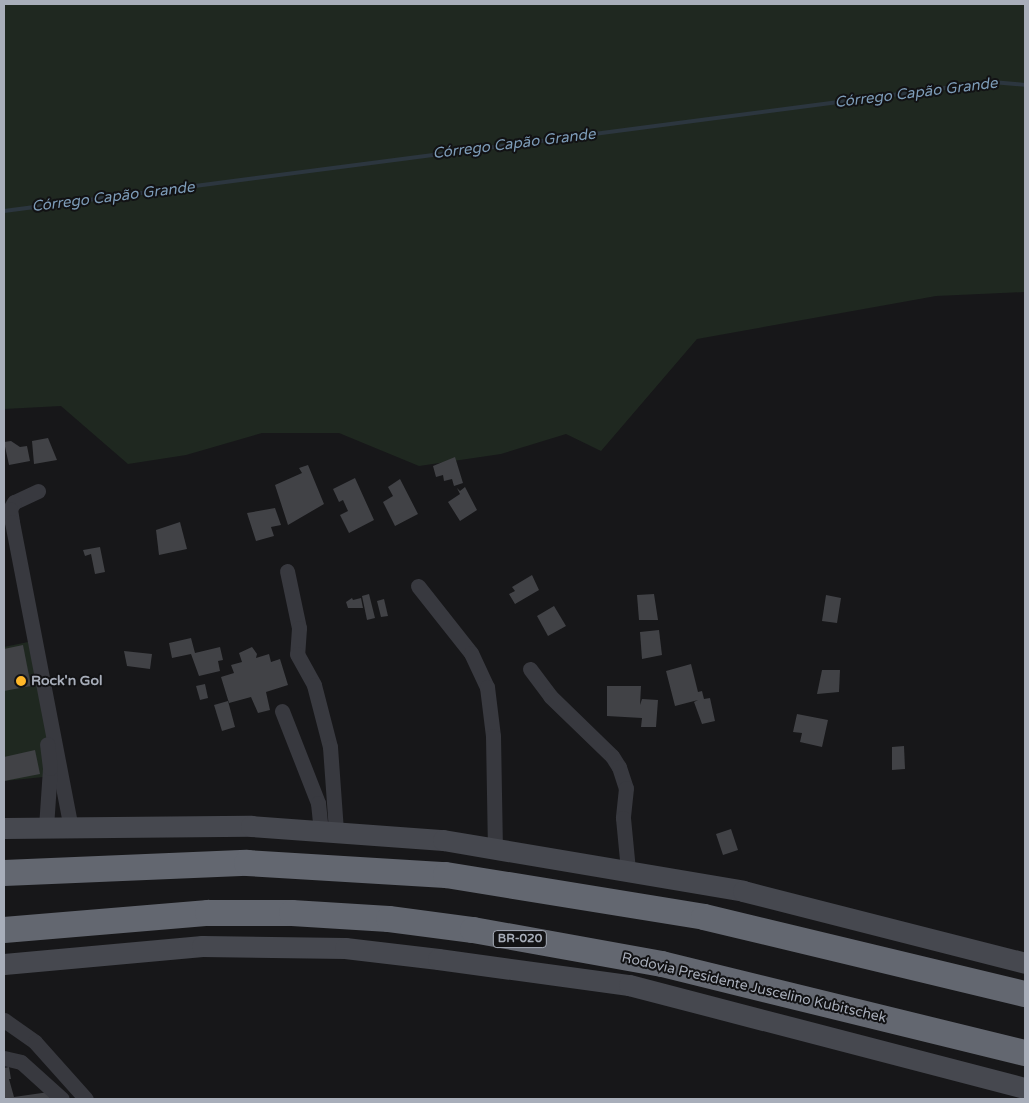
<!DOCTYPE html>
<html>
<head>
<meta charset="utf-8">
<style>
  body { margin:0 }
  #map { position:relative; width:1029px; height:1103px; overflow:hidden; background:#171719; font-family:"Varela Round",sans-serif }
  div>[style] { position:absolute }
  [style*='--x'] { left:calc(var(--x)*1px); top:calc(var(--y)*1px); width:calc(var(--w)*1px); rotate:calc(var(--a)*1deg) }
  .green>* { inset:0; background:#1f2820 }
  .stream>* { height:4px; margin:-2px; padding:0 2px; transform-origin:2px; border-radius:2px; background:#2c363f }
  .building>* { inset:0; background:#414246 }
  .street>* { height:15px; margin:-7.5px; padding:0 7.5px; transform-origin:7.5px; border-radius:7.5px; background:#38393f }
  .secondary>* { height:21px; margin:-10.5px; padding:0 10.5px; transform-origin:10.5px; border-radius:10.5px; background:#46484f }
  .highway>* { height:26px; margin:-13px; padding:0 13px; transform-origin:13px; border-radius:13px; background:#636770 }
  .dots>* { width:14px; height:14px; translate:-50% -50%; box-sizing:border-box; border:2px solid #121214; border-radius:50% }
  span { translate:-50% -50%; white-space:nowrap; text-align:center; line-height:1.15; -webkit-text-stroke:4px #121214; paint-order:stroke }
  .shield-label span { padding:1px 4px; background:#121214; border:1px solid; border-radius:4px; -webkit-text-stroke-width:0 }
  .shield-label { font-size:12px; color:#a8aeba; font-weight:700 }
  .poi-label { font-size:14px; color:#a8aeba; font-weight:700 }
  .left { translate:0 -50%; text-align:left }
  .street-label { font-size:14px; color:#a8aeba }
  .water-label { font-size:15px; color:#7d9cb8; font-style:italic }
  .frame { position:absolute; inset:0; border:5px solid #a8aeba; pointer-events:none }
</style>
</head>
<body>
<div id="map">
  <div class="green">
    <i style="clip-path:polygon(4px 4px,1025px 4px,1025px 292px,936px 296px,697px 339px,601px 451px,566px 434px,501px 454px,419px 466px,339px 433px,262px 433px,186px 455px,128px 464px,61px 406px,4px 409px)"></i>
    <i style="clip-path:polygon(28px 642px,46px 715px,53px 776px,4px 781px,4px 647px)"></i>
  </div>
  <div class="stream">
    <i style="--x:4;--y:211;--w:996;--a:-7.44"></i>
    <i style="--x:992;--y:82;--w:33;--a:5"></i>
  </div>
  <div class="building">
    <i style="clip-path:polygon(48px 438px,57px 460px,34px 464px,32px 441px)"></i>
    <i style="clip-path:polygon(11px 441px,20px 447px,27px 446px,30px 461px,9px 465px,4px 442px)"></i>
    <i style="clip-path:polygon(455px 457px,463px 483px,454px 486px,452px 479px,444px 481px,443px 475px,436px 477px,433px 466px)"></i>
    <i style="clip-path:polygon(308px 465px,324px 504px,288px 525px,275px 485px,302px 473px,299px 468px)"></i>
    <i style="clip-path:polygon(355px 478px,374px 520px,349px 533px,340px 515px,348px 511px,343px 500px,339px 502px,333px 489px)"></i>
    <i style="clip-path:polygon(400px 479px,418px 514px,395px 526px,383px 502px,393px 496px,388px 487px)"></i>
    <i style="clip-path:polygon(465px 487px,477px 510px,460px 521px,448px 502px,460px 494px,457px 488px,460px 491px)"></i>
    <i style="clip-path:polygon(275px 508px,281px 525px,271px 527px,274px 536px,256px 541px,247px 513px)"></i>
    <i style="clip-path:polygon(180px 522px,187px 549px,159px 555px,156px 530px)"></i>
    <i style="clip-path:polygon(100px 547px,105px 572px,95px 574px,91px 554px,85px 556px,83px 550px)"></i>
    <i style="clip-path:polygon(532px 575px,539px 590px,515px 604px,509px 594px,515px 591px,512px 587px)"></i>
    <i style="clip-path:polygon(369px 594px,375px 618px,367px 620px,362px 596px)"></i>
    <i style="clip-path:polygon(654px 594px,658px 620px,639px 620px,637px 595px)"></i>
    <i style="clip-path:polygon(826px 595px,841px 598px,837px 623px,822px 621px)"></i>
    <i style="clip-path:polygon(352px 598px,353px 600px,361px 598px,363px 608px,348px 608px,346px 602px)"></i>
    <i style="clip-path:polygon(384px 599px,388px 616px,381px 617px,377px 601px)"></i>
    <i style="clip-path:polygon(554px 606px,566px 626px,548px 636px,537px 616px)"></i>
    <i style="clip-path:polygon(659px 630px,662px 655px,642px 659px,640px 632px)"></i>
    <i style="clip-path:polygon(191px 638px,195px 653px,220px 647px,223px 660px,218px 661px,220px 671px,199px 676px,191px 654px,172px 658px,169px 643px)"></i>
    <i style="clip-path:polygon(23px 645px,31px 686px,4px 691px,4px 649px)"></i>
    <i style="clip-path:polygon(252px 647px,257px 654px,256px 658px,269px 654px,271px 662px,280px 659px,288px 685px,266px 692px,270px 710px,258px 713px,251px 697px,229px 703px,221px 677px,234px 673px,231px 665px,242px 662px,239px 653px)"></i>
    <i style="clip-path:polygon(124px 651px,152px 654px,150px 669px,127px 666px)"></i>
    <i style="clip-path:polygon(691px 664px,698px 692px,702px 691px,704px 699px,710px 698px,715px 721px,702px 724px,694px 702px,698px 700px,675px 706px,666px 671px)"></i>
    <i style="clip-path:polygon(822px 670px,840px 670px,839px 692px,817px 694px)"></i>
    <i style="clip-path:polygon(205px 684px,208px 698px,200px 700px,196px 686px)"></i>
    <i style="clip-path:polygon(607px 686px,641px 686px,640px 705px,642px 699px,658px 700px,656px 727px,641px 727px,642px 718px,607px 716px)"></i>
    <i style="clip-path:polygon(228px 701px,235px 727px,222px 731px,214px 705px)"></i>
    <i style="clip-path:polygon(797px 714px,828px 720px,822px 747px,800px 742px,802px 733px,793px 732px)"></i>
    <i style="clip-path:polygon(904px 746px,905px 769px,892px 770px,892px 747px)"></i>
    <i style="clip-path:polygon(35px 750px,40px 774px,4px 781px,4px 757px)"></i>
    <i style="clip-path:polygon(731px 829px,738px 850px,723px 855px,716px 834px)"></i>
    <i style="clip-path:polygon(9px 1067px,11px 1079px,9px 1079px,14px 1097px,49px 1092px,50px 1099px,4px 1099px,4px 1068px)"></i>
  </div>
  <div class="street">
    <i style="--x:38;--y:491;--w:26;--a:155"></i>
    <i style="--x:14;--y:502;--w:8;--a:120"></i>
    <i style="--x:10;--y:509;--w:13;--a:81"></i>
    <i style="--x:12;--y:522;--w:311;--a:79.1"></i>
    <i style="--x:287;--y:571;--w:58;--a:78.1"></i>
    <i style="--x:299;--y:628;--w:26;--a:94"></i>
    <i style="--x:297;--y:654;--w:35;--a:61"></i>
    <i style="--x:314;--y:685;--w:64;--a:75.5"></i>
    <i style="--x:330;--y:747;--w:84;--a:85.9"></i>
    <i style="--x:418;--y:586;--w:85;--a:51.7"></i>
    <i style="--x:471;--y:653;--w:38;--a:65"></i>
    <i style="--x:487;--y:687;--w:49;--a:83"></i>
    <i style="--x:493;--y:736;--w:111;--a:89"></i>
    <i style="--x:530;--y:669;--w:34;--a:53"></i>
    <i style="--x:550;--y:696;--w:86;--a:44.1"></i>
    <i style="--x:612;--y:756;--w:13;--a:58"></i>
    <i style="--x:619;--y:767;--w:22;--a:72"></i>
    <i style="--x:626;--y:788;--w:30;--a:96"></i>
    <i style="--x:623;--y:818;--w:52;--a:84.5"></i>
    <i style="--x:282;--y:711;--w:99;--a:68.6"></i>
    <i style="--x:318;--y:803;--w:27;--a:84"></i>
    <i style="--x:46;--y:827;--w:59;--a:-86.1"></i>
    <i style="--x:50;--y:768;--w:24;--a:-97"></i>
    <i style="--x:4;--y:1020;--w:38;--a:35"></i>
    <i style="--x:35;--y:1042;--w:76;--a:48.2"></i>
    <i style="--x:4;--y:1058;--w:17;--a:13"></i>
    <i style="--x:21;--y:1062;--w:55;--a:42.1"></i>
  </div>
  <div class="secondary">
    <i style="--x:4;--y:828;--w:247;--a:-0.5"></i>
    <i style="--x:251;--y:826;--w:193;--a:4.2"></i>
    <i style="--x:443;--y:840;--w:304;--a:9.6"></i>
    <i style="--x:743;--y:891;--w:291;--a:14.3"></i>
    <i style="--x:4;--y:964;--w:199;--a:-5.2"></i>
    <i style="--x:202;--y:946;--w:143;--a:0.8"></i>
    <i style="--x:345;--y:948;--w:94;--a:6.7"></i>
    <i style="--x:438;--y:959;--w:193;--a:7.8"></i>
    <i style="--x:629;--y:985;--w:409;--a:14.6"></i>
  </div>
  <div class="highway">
    <i style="--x:4;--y:873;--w:243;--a:-2.4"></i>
    <i style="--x:247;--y:863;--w:199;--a:3.5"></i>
    <i style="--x:446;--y:875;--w:261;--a:9.2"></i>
    <i style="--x:704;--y:917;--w:330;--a:13.5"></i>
    <i style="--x:4;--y:930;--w:205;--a:-4.8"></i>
    <i style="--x:208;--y:913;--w:84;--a:0"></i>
    <i style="--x:292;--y:913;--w:97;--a:3.5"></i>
    <i style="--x:389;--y:919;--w:85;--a:7.5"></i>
    <i style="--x:473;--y:930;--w:192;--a:10.2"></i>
    <i style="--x:662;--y:964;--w:374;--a:13.8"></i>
  </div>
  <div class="dots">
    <i style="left:21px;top:681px;background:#ffb729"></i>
  </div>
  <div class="shield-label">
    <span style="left:520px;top:939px">BR-020</span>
  </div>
  <div class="poi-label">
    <span class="left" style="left:31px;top:681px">Rock'n Gol</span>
  </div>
  <div class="street-label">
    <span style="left:754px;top:988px;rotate:13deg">Rodovia Presidente Juscelino Kubitschek</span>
  </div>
  <div class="water-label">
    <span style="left:916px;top:93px;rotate:-7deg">Córrego Capão Grande</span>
    <span style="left:514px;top:144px;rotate:-7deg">Córrego Capão Grande</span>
    <span style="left:113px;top:197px;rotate:-7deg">Córrego Capão Grande</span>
  </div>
  <div class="frame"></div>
</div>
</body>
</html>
